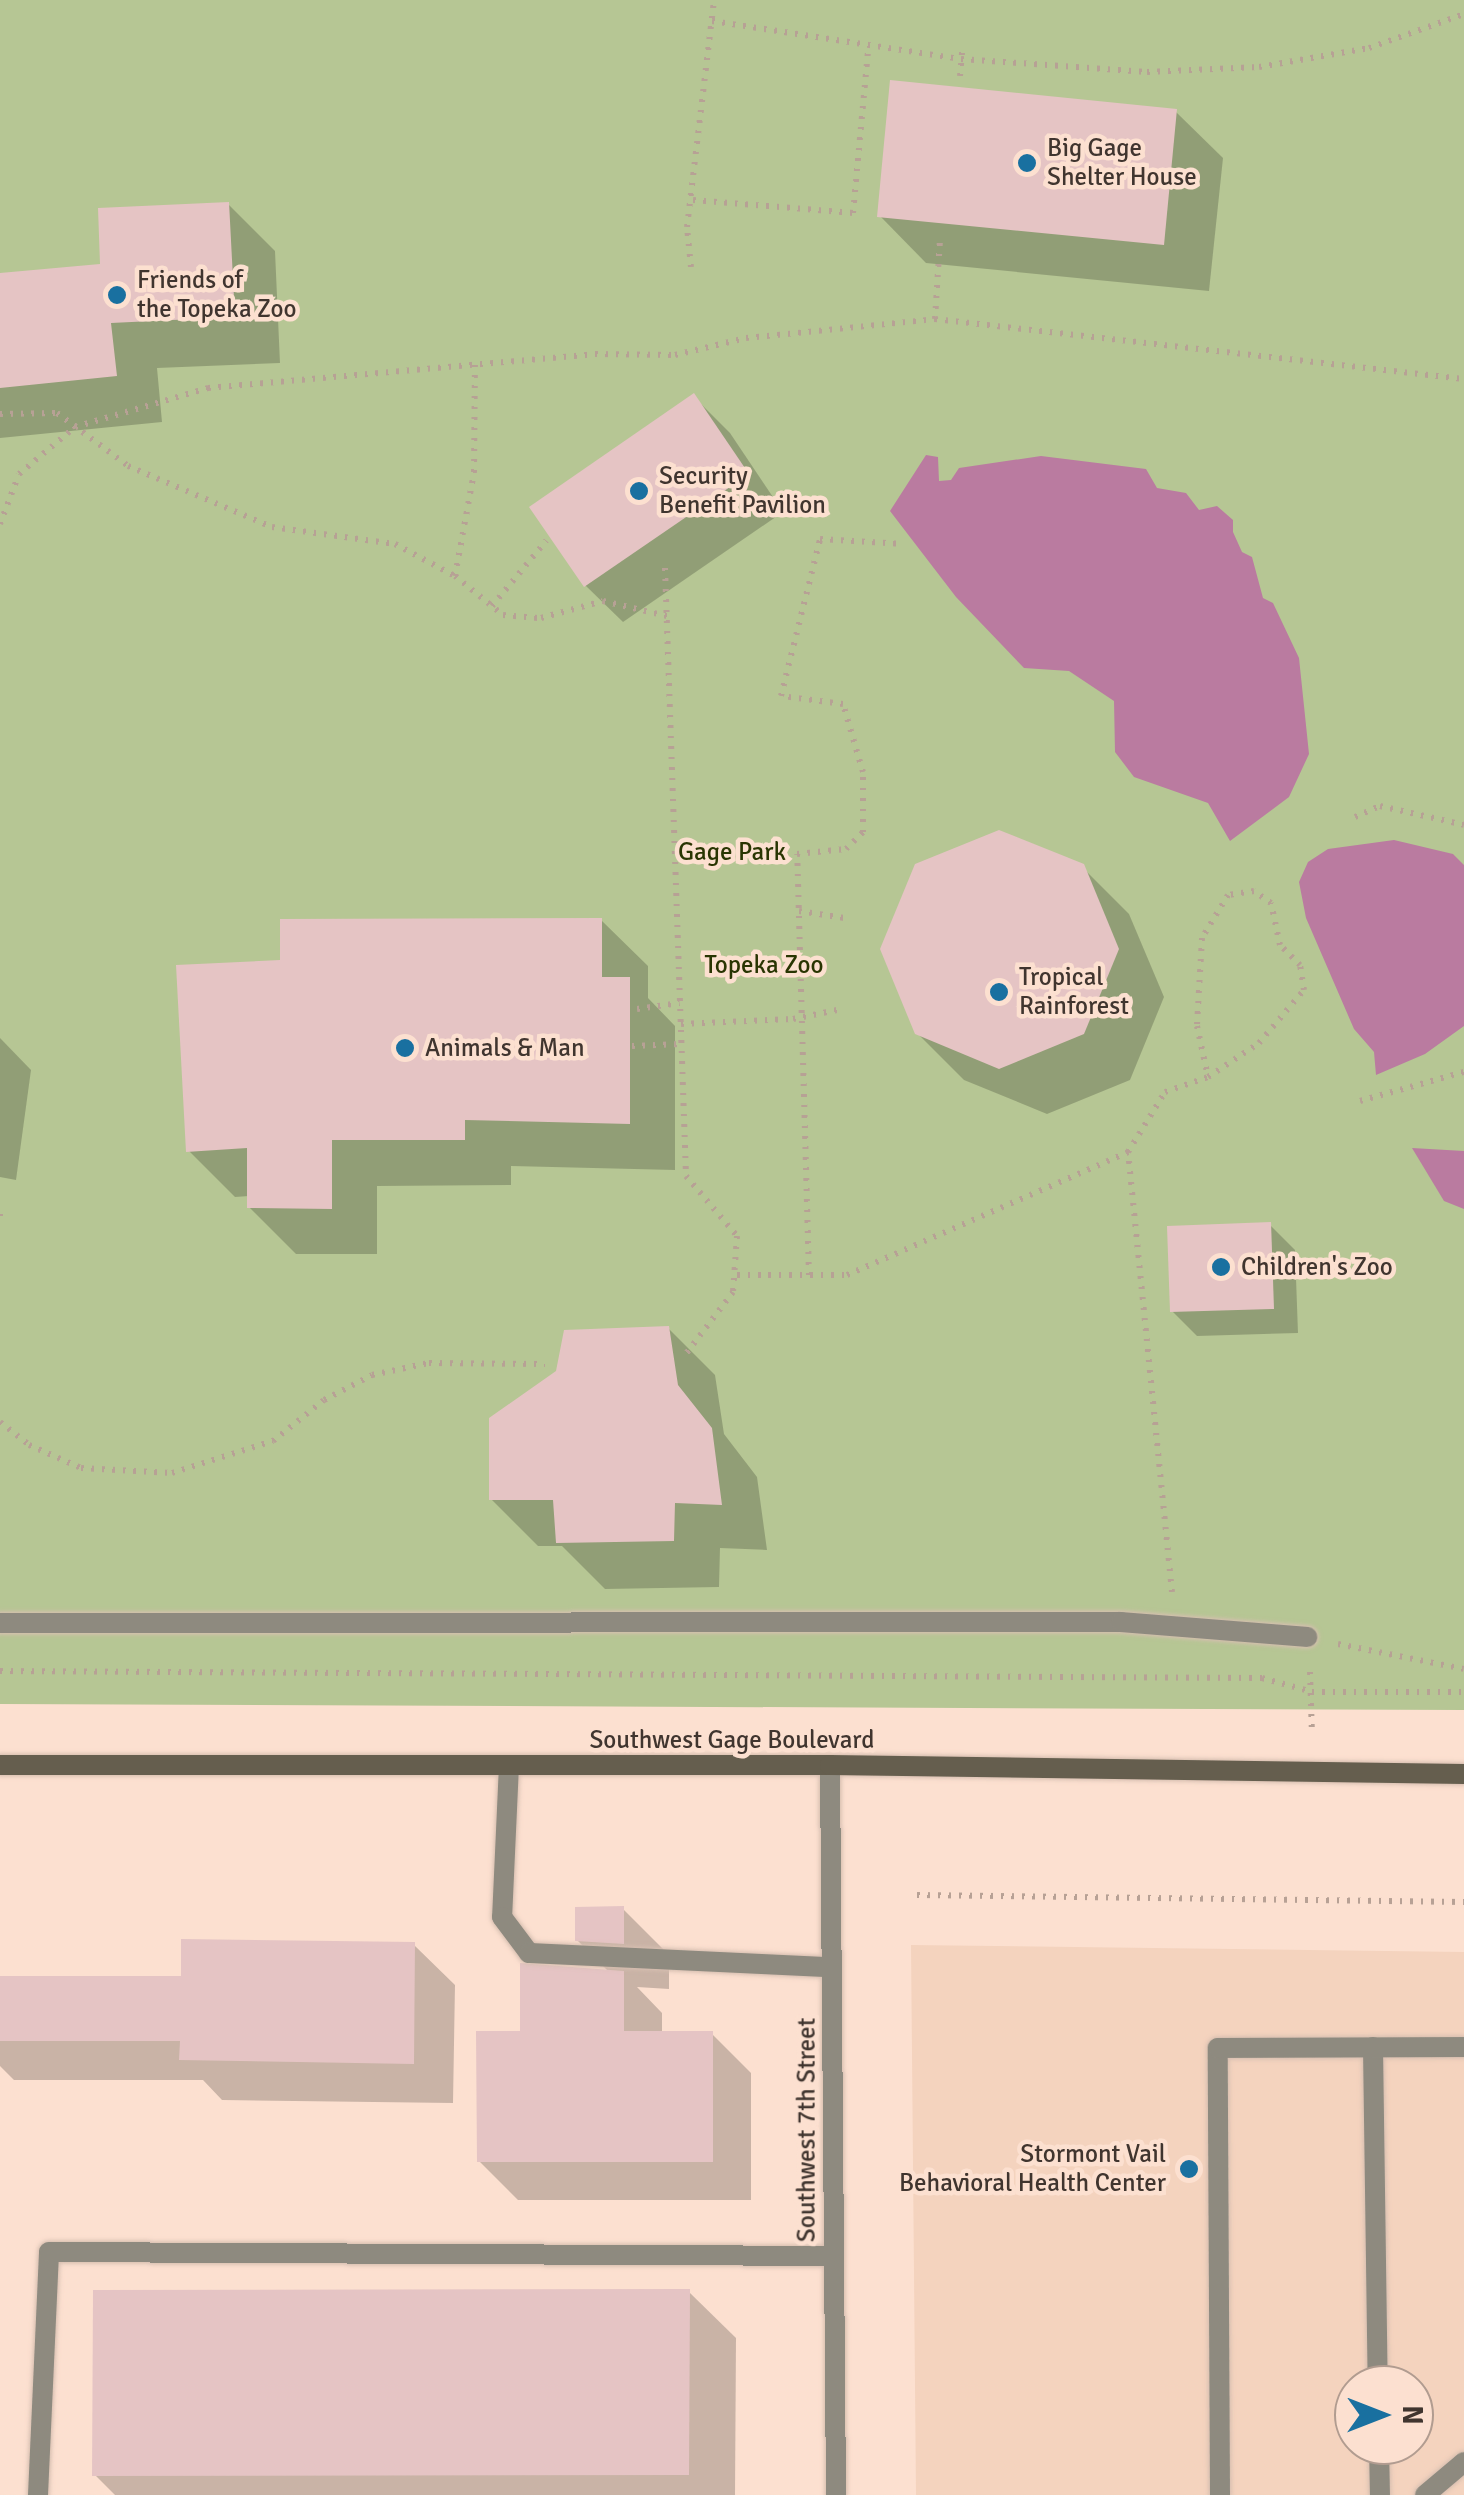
<!DOCTYPE html>
<html>
<head>
<meta charset="utf-8">
<style>
  body { margin:0 }
  #map { position:relative; width:1464px; height:2495px; overflow:hidden; background:#fce0d0; font-family:Signika,sans-serif }
  div>[style] { position:absolute }
  [style*='--x'] { left:calc(var(--x)*1px); top:calc(var(--y)*1px); width:calc(var(--w)*1px); rotate:calc(var(--a)*1deg) }
  .built>* { inset:0; background:#f4d3be }
  .green>* { inset:0; background:#b6c694 }
  .water>* { inset:0; background:#ba7ba0 }
  .shadow>* { inset:0; background:#0003 }
  .building>* { inset:0; background:#e5c4c4 }
  .path>* { height:6px; margin-top:-3px; transform-origin:0; background:repeating-linear-gradient(90deg,#b7a195 0 2.5px,transparent 0 10.5px) }
  .roads { filter:drop-shadow(0 0 2px #d6beb0) drop-shadow(0 0 2px #d6beb0) }
  .service>* { height:20px; margin:-10px; padding:0 10px; transform-origin:10px; border-radius:10px; background:#8e8a7f }
  .minor>* { height:20px; margin:-10px; padding:0 10px; transform-origin:10px; border-radius:10px; background:#8e8a7f }
  .secondary>* { height:20px; margin:-10px; padding:0 10px; transform-origin:10px; border-radius:10px; background:#655e4e }
  .dots>* { width:28px; height:28px; translate:-50% -50%; box-sizing:border-box; border:5px solid #fce0d0; border-radius:50% }
  span { translate:-50% -50%; white-space:nowrap; text-align:center; line-height:1.15; -webkit-text-stroke:9px #fce0d0; paint-order:stroke }
  .poi-label { font-size:25px; color:#40352f }
  .left { translate:0 -50%; text-align:left }
  .right { translate:-100% -50%; text-align:right }
  .park-label { font-size:25px; color:#293502 }
  .street-label { font-size:25px; color:#40352f }
  .north { position:absolute; left:1334px; top:2365px; width:100px; height:100px; box-sizing:border-box; background:#fce0d0; border:2px solid #b19c90; border-radius:50%; rotate:90deg; font-size:28px; font-weight:700; line-height:40px; text-align:center; color:#40352f }
  .north::after { content:''; display:block; margin:auto; width:35px; height:45px; background:#1970a0; clip-path:polygon(50% 0,100% 100%,50% 72%,0 100%) }
</style>
</head>
<body>
<div id="map">
  <div class="built">
    <i style="clip-path:polygon(evenodd,911px 1945px,1464px 1952px,1464px 2495px,916px 2495px,911px 1945px,1354px 2385px,1414px 2385px,1414px 2445px,1354px 2445px,1354px 2385px)"></i>
  </div>
  <div class="green">
    <i style="clip-path:polygon(0 0,1464px 0,1464px 1710px,0 1704px)"></i>
  </div>
  <div class="water">
    <i style="clip-path:polygon(926px 455px,938px 457px,939px 481px,951px 480px,959px 468px,1041px 456px,1146px 469px,1157px 488px,1186px 493px,1199px 510px,1217px 506px,1233px 520px,1233px 532px,1242px 552px,1252px 557px,1263px 598px,1273px 603px,1299px 658px,1309px 754px,1289px 797px,1230px 841px,1208px 803px,1134px 777px,1115px 752px,1114px 701px,1069px 671px,1024px 668px,956px 597px,890px 511px)"></i>
    <i style="clip-path:polygon(1394px 840px,1453px 854px,1464px 865px,1464px 1026px,1425px 1054px,1376px 1075px,1374px 1052px,1354px 1029px,1306px 918px,1299px 882px,1308px 862px,1328px 849px)"></i>
    <i style="clip-path:polygon(1412px 1148px,1464px 1151px,1464px 1209px,1444px 1201px)"></i>
  </div>
  <div class="shadow">
    <i style="clip-path:polygon(1176px 112px,1223px 158px,1209px 291px,926px 263px,880px 216px)"></i>
    <i style="clip-path:polygon(228px 204px,275px 251px,280px 363px,157px 368px,162px 422px,0 438px,0 276px,103px 266px)"></i>
    <i style="clip-path:polygon(693px 396px,730px 433px,783px 512px,623px 622px,586px 586px,533px 507px)"></i>
    <i style="clip-path:polygon(1082px 867px,1129px 914px,1164px 997px,1130px 1080px,1047px 1114px,964px 1080px,917px 1033px)"></i>
    <i style="clip-path:polygon(601px 920px,648px 966px,648px 998px,675px 1026px,675px 1170px,511px 1166px,511px 1185px,377px 1186px,377px 1254px,296px 1254px,249px 1207px,249px 1196px,235px 1197px,189px 1151px,283px 962px)"></i>
    <i style="clip-path:polygon(0 1038px,31px 1070px,16px 1180px,0 1177px)"></i>
    <i style="clip-path:polygon(1270px 1225px,1295px 1250px,1298px 1333px,1197px 1336px,1172px 1311px)"></i>
    <i style="clip-path:polygon(668px 1328px,715px 1375px,724px 1434px,757px 1477px,767px 1550px,720px 1548px,719px 1587px,605px 1589px,562px 1546px,538px 1546px,491px 1499px)"></i>
    <i style="clip-path:polygon(623px 1909px,669px 1955px,669px 1989px,637px 1987px,662px 2013px,662px 2034px,712px 2034px,751px 2073px,751px 2200px,518px 2200px,479px 2161px,522px 2034px,609px 1972px,577px 1940px)"></i>
    <i style="clip-path:polygon(414px 1945px,455px 1985px,453px 2103px,222px 2100px,203px 2080px,14px 2080px,0 2066px,0 1979px,183px 1979px)"></i>
    <i style="clip-path:polygon(689px 2292px,736px 2338px,735px 2495px,115px 2495px,95px 2475px)"></i>
  </div>
  <div class="building">
    <i style="clip-path:polygon(890px 80px,1177px 109px,1164px 245px,877px 217px)"></i>
    <i style="clip-path:polygon(229px 202px,235px 317px,111px 323px,117px 376px,0 388px,0 273px,100px 264px,98px 208px)"></i>
    <i style="clip-path:polygon(694px 393px,749px 474px,584px 587px,529px 507px)"></i>
    <i style="clip-path:polygon(999px 830px,1084px 864px,1119px 949px,1084px 1034px,999px 1069px,915px 1034px,880px 949px,915px 864px)"></i>
    <i style="clip-path:polygon(602px 918px,602px 977px,630px 977px,630px 1124px,465px 1120px,465px 1140px,332px 1140px,332px 1209px,247px 1208px,247px 1148px,186px 1152px,176px 965px,280px 960px,280px 919px)"></i>
    <i style="clip-path:polygon(1271px 1222px,1274px 1309px,1170px 1312px,1167px 1226px)"></i>
    <i style="clip-path:polygon(669px 1326px,678px 1385px,712px 1428px,722px 1505px,675px 1503px,674px 1541px,556px 1543px,553px 1500px,489px 1500px,489px 1418px,556px 1371px,564px 1330px)"></i>
    <i style="clip-path:polygon(624px 1906px,624px 1944px,575px 1941px,575px 1907px)"></i>
    <i style="clip-path:polygon(181px 1939px,415px 1942px,414px 2064px,179px 2060px,180px 2041px,0 2041px,0 1976px,181px 1976px)"></i>
    <i style="clip-path:polygon(520px 1963px,624px 1971px,624px 2031px,713px 2031px,713px 2162px,477px 2162px,476px 2031px,520px 2031px)"></i>
    <i style="clip-path:polygon(690px 2289px,689px 2475px,92px 2476px,93px 2290px)"></i>
  </div>
  <div class="path">
    <i style="--x:712;--y:21;--w:252;--a:8.7"></i>
    <i style="--x:961;--y:59;--w:186;--a:4"></i>
    <i style="--x:1147;--y:72;--w:112;--a:-2.6"></i>
    <i style="--x:1259;--y:67;--w:112;--a:-9.8"></i>
    <i style="--x:1369;--y:48;--w:101;--a:-19.7"></i>
    <i style="--x:960;--y:76;--w:24;--a:-85"></i>
    <i style="--x:693;--y:200;--w:161;--a:4.6"></i>
    <i style="--x:853;--y:213;--w:163;--a:-84.7"></i>
    <i style="--x:691;--y:267;--w:40;--a:-95.7"></i>
    <i style="--x:687;--y:227;--w:229;--a:-83.2"></i>
    <i style="--x:935;--y:319;--w:79;--a:-86.4"></i>
    <i style="--x:0;--y:414;--w:57;--a:-1"></i>
    <i style="--x:57;--y:413;--w:89;--a:36.7"></i>
    <i style="--x:128;--y:466;--w:156;--a:23"></i>
    <i style="--x:272;--y:527;--w:124;--a:7.9"></i>
    <i style="--x:395;--y:544;--w:68;--a:28.1"></i>
    <i style="--x:455;--y:576;--w:62;--a:39.1"></i>
    <i style="--x:503;--y:615;--w:38;--a:5"></i>
    <i style="--x:541;--y:618;--w:64;--a:-15.3"></i>
    <i style="--x:603;--y:601;--w:66;--a:13.2"></i>
    <i style="--x:0;--y:524;--w:53;--a:-69.2"></i>
    <i style="--x:19;--y:474;--w:73;--a:-40"></i>
    <i style="--x:75;--y:427;--w:139;--a:-16.3"></i>
    <i style="--x:208;--y:388;--w:388;--a:-5"></i>
    <i style="--x:595;--y:354;--w:80;--a:0.7"></i>
    <i style="--x:675;--y:355;--w:73;--a:-13.5"></i>
    <i style="--x:746;--y:338;--w:190;--a:-5.7"></i>
    <i style="--x:935;--y:319;--w:532;--a:6.47"></i>
    <i style="--x:665;--y:568;--w:608;--a:88.02"></i>
    <i style="--x:686;--y:1176;--w:79;--a:49.6"></i>
    <i style="--x:737;--y:1236;--w:56;--a:94.1"></i>
    <i style="--x:733;--y:1292;--w:79;--a:127.3"></i>
    <i style="--x:455;--y:576;--w:106;--a:-79.6"></i>
    <i style="--x:474;--y:472;--w:107;--a:-89.5"></i>
    <i style="--x:492;--y:606;--w:85;--a:-50.3"></i>
    <i style="--x:1355;--y:817;--w:27;--a:-24"></i>
    <i style="--x:1380;--y:806;--w:86;--a:12.7"></i>
    <i style="--x:799;--y:911;--w:46;--a:8.8"></i>
    <i style="--x:637;--y:1009;--w:43;--a:-7.9"></i>
    <i style="--x:681;--y:1024;--w:112;--a:-2.6"></i>
    <i style="--x:793;--y:1019;--w:50;--a:-11.5"></i>
    <i style="--x:632;--y:1046;--w:49;--a:-2.3"></i>
    <i style="--x:1360;--y:1101;--w:108;--a:-15.6"></i>
    <i style="--x:0;--y:1214;--w:2;--a:90"></i>
    <i style="--x:737;--y:1275;--w:110;--a:0"></i>
    <i style="--x:847;--y:1275;--w:307;--a:-23.6"></i>
    <i style="--x:809;--y:1275;--w:421;--a:-91.6"></i>
    <i style="--x:797;--y:854;--w:49;--a:-5.8"></i>
    <i style="--x:846;--y:849;--w:24;--a:-45"></i>
    <i style="--x:863;--y:832;--w:60;--a:-90"></i>
    <i style="--x:863;--y:772;--w:71;--a:-106.4"></i>
    <i style="--x:843;--y:704;--w:63;--a:-172.6"></i>
    <i style="--x:781;--y:696;--w:162;--a:-76"></i>
    <i style="--x:820;--y:539;--w:84;--a:3.4"></i>
    <i style="--x:0;--y:1422;--w:37;--a:38"></i>
    <i style="--x:29;--y:1445;--w:57;--a:23.9"></i>
    <i style="--x:81;--y:1468;--w:91;--a:3.1"></i>
    <i style="--x:172;--y:1473;--w:106;--a:-17.6"></i>
    <i style="--x:273;--y:1441;--w:65;--a:-38.8"></i>
    <i style="--x:324;--y:1400;--w:54;--a:-27.5"></i>
    <i style="--x:372;--y:1375;--w:58;--a:-11.9"></i>
    <i style="--x:429;--y:1363;--w:116;--a:0.5"></i>
    <i style="--x:1172;--y:1592;--w:442;--a:-95.7"></i>
    <i style="--x:1128;--y:1152;--w:70;--a:-58.3"></i>
    <i style="--x:1165;--y:1092;--w:46;--a:-19.2"></i>
    <i style="--x:1208;--y:1077;--w:61;--a:-33.7"></i>
    <i style="--x:1259;--y:1043;--w:70;--a:-49.7"></i>
    <i style="--x:1304;--y:990;--w:25;--a:-99"></i>
    <i style="--x:1300;--y:965;--w:28;--a:-135"></i>
    <i style="--x:1280;--y:945;--w:43;--a:-102.1"></i>
    <i style="--x:1271;--y:903;--w:21;--a:-145"></i>
    <i style="--x:1254;--y:891;--w:26;--a:171"></i>
    <i style="--x:1228;--y:895;--w:50;--a:121.2"></i>
    <i style="--x:1202;--y:938;--w:88;--a:93.3"></i>
    <i style="--x:1197;--y:1026;--w:52;--a:77.8"></i>
    <i style="--x:1338;--y:1644;--w:128;--a:11.2"></i>
    <i style="--x:0;--y:1671;--w:1262;--a:0.32"></i>
    <i style="--x:1262;--y:1678;--w:52;--a:15.6"></i>
    <i style="--x:1312;--y:1692;--w:152;--a:0"></i>
    <i style="--x:1310;--y:1672;--w:63;--a:88.2"></i>
    <i style="--x:917;--y:1895;--w:547;--a:0.73"></i>
  </div>
  <div class="roads">
    <div class="service">
      <i style="--x:0;--y:1623;--w:1121;--a:-0.05"></i>
      <i style="--x:1121;--y:1622;--w:187;--a:4.6"></i>
      <i style="--x:509;--y:1765;--w:152;--a:92.6"></i>
      <i style="--x:502;--y:1917;--w:45;--a:53.1"></i>
      <i style="--x:529;--y:1953;--w:302;--a:2.7"></i>
      <i style="--x:1373;--y:2047;--w:338;--a:89.2"></i>
      <i style="--x:1379;--y:2445;--w:50;--a:88.9"></i>
      <i style="--x:38;--y:2495;--w:243;--a:-87.4"></i>
      <i style="--x:49;--y:2252;--w:783;--a:0.29"></i>
      <i style="--x:1220;--y:2495;--w:447;--a:-90.3"></i>
      <i style="--x:1218;--y:2048;--w:246;--a:-0.2"></i>
      <i style="--x:1425;--y:2495;--w:51;--a:-40.2"></i>
    </div>
    <div class="minor">
      <i style="--x:830;--y:1765;--w:730;--a:89.53"></i>
    </div>
    <div class="secondary">
      <i style="--x:0;--y:1765;--w:830;--a:0"></i>
      <i style="--x:830;--y:1765;--w:634;--a:0.81"></i>
    </div>
  </div>
  <div class="dots">
    <i style="left:1027px;top:163px;background:#1970a0"></i>
    <i style="left:117px;top:295px;background:#1970a0"></i>
    <i style="left:639px;top:491px;background:#1970a0"></i>
    <i style="left:999px;top:992px;background:#1970a0"></i>
    <i style="left:405px;top:1048px;background:#1970a0"></i>
    <i style="left:1221px;top:1267px;background:#1970a0"></i>
    <i style="left:1189px;top:2169px;background:#1970a0"></i>
  </div>
  <div class="poi-label">
    <span class="left" style="left:1047px;top:163px">Big Gage<br>Shelter House</span>
    <span class="left" style="left:137px;top:295px">Friends of<br>the Topeka Zoo</span>
    <span class="left" style="left:659px;top:491px">Security<br>Benefit Pavilion</span>
    <span class="left" style="left:1019px;top:992px">Tropical<br>Rainforest</span>
    <span class="left" style="left:425px;top:1048px">Animals &amp; Man</span>
    <span class="left" style="left:1241px;top:1267px">Children's Zoo</span>
    <span class="right" style="left:1166px;top:2169px">Stormont Vail<br>Behavioral Health Center</span>
  </div>
  <div class="park-label">
    <span style="left:732px;top:852px">Gage Park</span>
    <span style="left:764px;top:965px">Topeka Zoo</span>
  </div>
  <div class="street-label">
    <span style="left:732px;top:1740px">Southwest Gage Boulevard</span>
    <span style="left:807px;top:2130px;rotate:-90deg">Southwest 7th Street</span>
  </div>
  <div class="north">N</div>
</div>
</body>
</html>
